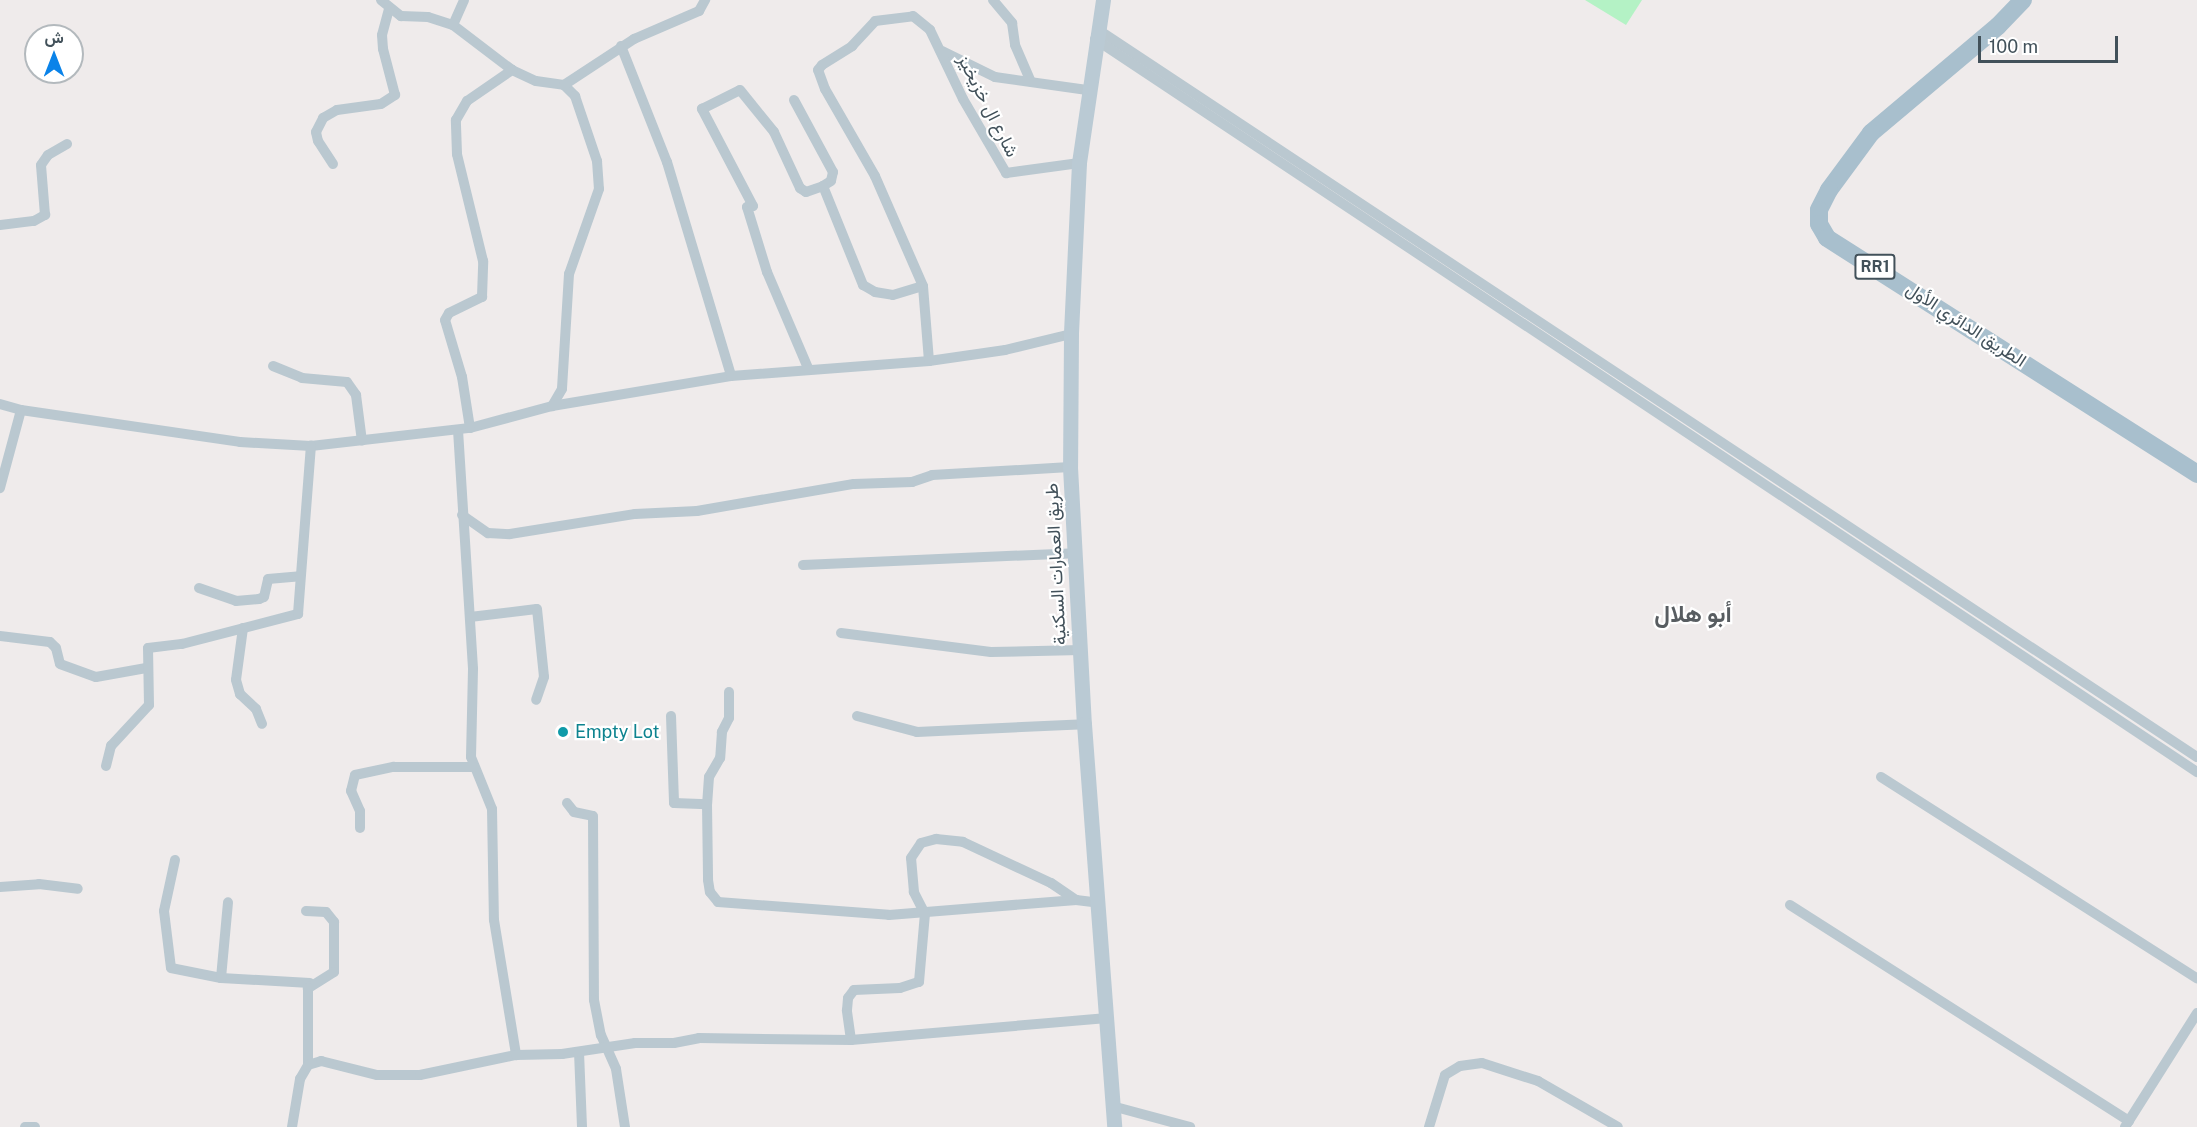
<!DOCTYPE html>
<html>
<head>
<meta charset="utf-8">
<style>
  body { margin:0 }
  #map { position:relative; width:2197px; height:1127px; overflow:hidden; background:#efebeb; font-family:"Public Sans",Vazirmatn,sans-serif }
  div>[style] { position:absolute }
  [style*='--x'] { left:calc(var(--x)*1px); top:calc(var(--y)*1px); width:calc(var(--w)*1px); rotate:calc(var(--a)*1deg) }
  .green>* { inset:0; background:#b4f2c5 }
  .street>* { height:10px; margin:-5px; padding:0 5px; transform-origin:5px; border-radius:5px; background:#bac8d0 }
  .secondary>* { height:15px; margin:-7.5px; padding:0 7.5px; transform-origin:7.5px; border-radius:7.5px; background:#bacad4 }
  .primary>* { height:18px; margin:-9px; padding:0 9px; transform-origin:9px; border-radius:9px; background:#a8bfcd }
  .dots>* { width:16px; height:16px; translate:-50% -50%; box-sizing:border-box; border:3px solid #fff; border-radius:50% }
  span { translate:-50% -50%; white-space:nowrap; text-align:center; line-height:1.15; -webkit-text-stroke:4.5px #fff; paint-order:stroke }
  .shield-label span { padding:2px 4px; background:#fff; border:2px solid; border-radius:4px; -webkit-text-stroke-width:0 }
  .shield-label { font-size:16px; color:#42515a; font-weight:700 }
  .street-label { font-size:18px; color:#42515a }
  .culture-label { font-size:18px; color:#0d838f }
  .left { translate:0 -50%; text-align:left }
  .district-label { font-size:24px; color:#585d61; font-weight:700 }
  .north { position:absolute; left:24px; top:24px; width:60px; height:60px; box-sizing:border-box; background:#fff; border:2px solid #b3b9bd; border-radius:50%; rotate:0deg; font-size:16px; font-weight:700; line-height:24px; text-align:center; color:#42515a }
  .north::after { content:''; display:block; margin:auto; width:21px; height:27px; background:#0a83e9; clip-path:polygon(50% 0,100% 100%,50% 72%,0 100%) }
  .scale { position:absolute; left:1978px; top:36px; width:140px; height:27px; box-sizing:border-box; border:3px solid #42515a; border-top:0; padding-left:8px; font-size:18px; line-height:21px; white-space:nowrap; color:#42515a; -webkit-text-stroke:4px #fff; paint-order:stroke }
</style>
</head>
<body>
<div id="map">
  <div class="green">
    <i style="clip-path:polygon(1585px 0,1642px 0,1626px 25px)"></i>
  </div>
  <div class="street">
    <i style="--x:381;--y:0;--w:26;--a:39"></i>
    <i style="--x:401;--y:16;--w:27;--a:2"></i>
    <i style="--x:428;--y:17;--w:26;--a:18"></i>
    <i style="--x:453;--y:25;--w:74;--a:37.3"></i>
    <i style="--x:512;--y:70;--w:26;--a:25"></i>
    <i style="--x:536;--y:81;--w:28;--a:8"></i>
    <i style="--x:564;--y:85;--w:16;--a:45"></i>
    <i style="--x:575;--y:96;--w:69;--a:71.3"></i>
    <i style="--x:597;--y:161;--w:28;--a:86"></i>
    <i style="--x:599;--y:189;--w:90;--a:109.4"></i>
    <i style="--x:569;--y:274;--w:115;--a:93.5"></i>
    <i style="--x:562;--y:389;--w:20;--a:120"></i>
    <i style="--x:993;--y:0;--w:30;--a:50"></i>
    <i style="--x:1012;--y:23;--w:22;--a:82"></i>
    <i style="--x:1015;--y:45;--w:40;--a:66.6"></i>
    <i style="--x:453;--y:25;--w:27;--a:-66"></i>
    <i style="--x:1097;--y:29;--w:1319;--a:33.5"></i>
    <i style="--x:1095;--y:39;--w:1324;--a:33.63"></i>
    <i style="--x:621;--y:46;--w:125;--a:68.4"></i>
    <i style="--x:667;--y:162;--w:223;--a:73.3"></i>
    <i style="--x:942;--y:51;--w:59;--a:26.1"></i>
    <i style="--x:995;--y:77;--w:93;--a:8"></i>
    <i style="--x:564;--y:85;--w:84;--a:-33.3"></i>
    <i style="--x:634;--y:39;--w:71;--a:-23.3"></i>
    <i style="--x:699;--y:11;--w:13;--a:-61"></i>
    <i style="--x:794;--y:100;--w:82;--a:61.6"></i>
    <i style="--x:833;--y:172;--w:9;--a:103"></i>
    <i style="--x:831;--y:181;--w:9;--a:148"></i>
    <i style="--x:333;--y:164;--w:27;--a:-123"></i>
    <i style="--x:318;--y:141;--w:9;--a:-103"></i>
    <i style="--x:316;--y:132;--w:16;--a:-63"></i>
    <i style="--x:323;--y:118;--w:16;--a:-30"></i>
    <i style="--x:337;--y:110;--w:44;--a:-7.8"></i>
    <i style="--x:381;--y:104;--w:17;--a:-33"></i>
    <i style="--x:395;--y:95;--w:48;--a:-104.6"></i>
    <i style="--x:383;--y:49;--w:14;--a:-94"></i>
    <i style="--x:382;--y:35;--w:28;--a:-75"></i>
    <i style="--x:0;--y:225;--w:34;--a:-7"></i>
    <i style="--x:34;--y:221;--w:13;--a:-29"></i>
    <i style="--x:45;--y:215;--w:50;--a:-94.6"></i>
    <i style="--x:41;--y:165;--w:12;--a:-55"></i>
    <i style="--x:48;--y:155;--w:22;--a:-30"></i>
    <i style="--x:929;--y:361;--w:75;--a:-94.6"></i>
    <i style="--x:923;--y:286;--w:120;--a:-113.6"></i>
    <i style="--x:875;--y:176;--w:100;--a:-119.9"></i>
    <i style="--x:825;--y:89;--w:20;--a:-110"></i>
    <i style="--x:818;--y:70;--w:6;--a:-51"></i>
    <i style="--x:822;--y:65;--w:36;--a:-32"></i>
    <i style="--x:852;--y:46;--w:34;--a:-47"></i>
    <i style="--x:875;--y:21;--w:38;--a:-7"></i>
    <i style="--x:913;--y:16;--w:22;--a:39"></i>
    <i style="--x:930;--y:30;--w:76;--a:64.4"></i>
    <i style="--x:963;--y:99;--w:86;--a:59.8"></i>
    <i style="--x:1006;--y:173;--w:74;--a:-7.8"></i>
    <i style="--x:273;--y:366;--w:31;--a:22"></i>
    <i style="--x:302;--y:378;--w:45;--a:5.1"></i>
    <i style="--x:347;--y:382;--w:16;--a:55"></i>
    <i style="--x:356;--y:395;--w:46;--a:82.6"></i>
    <i style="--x:808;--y:368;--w:104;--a:-113.1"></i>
    <i style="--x:767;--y:272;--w:68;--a:-107.1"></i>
    <i style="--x:747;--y:207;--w:6;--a:-9"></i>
    <i style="--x:753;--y:206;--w:110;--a:-117.7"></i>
    <i style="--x:702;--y:109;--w:42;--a:-26.6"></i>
    <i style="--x:740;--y:90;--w:54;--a:51"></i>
    <i style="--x:774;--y:132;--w:62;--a:65.1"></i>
    <i style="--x:800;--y:188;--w:7;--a:34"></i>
    <i style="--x:806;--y:192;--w:18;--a:-19"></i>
    <i style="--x:823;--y:186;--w:107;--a:68"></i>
    <i style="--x:863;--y:285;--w:14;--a:30"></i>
    <i style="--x:875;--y:292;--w:18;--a:9"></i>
    <i style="--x:893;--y:295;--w:31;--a:-17"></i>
    <i style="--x:0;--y:404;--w:22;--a:16"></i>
    <i style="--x:21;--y:410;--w:81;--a:105.1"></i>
    <i style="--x:21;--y:410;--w:221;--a:8.3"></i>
    <i style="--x:240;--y:442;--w:71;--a:3.2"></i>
    <i style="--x:311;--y:446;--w:160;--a:-6.5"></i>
    <i style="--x:470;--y:428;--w:85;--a:-15"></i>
    <i style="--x:552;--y:406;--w:181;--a:-9.5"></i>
    <i style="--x:731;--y:376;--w:199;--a:-4.3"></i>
    <i style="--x:929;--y:361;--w:77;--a:-8.2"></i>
    <i style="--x:1005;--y:350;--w:68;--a:-13.6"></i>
    <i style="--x:470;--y:428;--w:52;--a:-98.9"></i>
    <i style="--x:462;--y:377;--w:59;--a:-106.6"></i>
    <i style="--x:445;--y:320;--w:8;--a:-60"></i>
    <i style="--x:449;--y:313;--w:37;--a:-26"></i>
    <i style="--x:482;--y:297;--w:36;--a:-88"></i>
    <i style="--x:483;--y:261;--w:110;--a:-103.7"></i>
    <i style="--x:457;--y:154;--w:34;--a:-92"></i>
    <i style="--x:456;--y:120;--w:22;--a:-60"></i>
    <i style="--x:467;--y:101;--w:55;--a:-34.6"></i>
    <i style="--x:458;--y:430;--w:239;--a:86.4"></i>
    <i style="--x:473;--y:669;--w:88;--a:91.3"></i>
    <i style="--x:471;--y:757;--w:56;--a:68"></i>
    <i style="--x:492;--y:809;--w:111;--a:89"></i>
    <i style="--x:494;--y:920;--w:137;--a:80.7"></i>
    <i style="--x:462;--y:515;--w:32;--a:35"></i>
    <i style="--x:488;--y:533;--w:22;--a:3"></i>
    <i style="--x:510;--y:534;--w:127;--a:-9.1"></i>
    <i style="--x:635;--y:514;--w:62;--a:-2.8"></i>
    <i style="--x:697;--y:511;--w:159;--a:-9.8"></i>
    <i style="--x:854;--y:484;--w:58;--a:-2"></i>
    <i style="--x:912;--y:482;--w:21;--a:-19"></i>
    <i style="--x:932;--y:475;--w:138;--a:-3.3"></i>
    <i style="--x:803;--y:565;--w:272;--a:-2.5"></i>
    <i style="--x:199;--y:588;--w:39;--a:19"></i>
    <i style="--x:236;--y:601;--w:23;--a:-5"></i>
    <i style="--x:259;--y:599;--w:5;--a:-22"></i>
    <i style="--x:264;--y:597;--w:18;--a:-77"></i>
    <i style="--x:268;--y:579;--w:32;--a:-5"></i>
    <i style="--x:470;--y:617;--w:67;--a:-6.8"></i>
    <i style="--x:537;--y:609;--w:68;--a:84.1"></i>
    <i style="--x:544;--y:677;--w:24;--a:109"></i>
    <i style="--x:243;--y:628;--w:52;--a:97.7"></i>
    <i style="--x:236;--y:680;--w:15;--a:74"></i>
    <i style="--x:240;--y:694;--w:22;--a:43"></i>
    <i style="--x:256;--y:709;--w:16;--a:68"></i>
    <i style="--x:841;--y:633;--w:151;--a:7.2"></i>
    <i style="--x:991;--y:652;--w:90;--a:-1.3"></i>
    <i style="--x:0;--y:636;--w:50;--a:6.8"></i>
    <i style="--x:50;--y:642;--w:8;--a:45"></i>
    <i style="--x:56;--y:648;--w:16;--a:76"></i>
    <i style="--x:60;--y:664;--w:38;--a:20"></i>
    <i style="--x:96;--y:677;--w:51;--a:-10.2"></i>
    <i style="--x:729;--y:692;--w:26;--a:90"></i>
    <i style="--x:729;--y:718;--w:16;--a:117"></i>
    <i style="--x:722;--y:732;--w:26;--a:94"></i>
    <i style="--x:720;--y:758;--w:22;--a:120"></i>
    <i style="--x:709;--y:777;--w:27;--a:94"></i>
    <i style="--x:707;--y:804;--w:76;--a:89.2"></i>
    <i style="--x:708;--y:880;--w:12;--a:81"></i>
    <i style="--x:710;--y:892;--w:13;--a:51"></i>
    <i style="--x:718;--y:902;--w:171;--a:4.3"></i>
    <i style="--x:889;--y:915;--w:188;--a:-4.6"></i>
    <i style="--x:1076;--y:900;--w:23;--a:7"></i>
    <i style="--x:671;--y:716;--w:87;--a:88"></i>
    <i style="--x:674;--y:803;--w:33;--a:2"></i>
    <i style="--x:857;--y:716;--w:62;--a:14.9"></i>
    <i style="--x:917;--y:732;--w:167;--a:-2.7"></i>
    <i style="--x:106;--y:766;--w:21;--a:-76"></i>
    <i style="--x:111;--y:746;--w:56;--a:-47.2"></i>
    <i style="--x:149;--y:705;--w:57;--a:-91"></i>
    <i style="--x:148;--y:648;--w:34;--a:-7"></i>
    <i style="--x:182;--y:644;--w:120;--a:-14.5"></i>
    <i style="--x:298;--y:614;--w:169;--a:-85.6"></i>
    <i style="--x:1881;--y:777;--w:375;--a:32.5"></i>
    <i style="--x:567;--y:803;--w:11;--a:52"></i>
    <i style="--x:574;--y:812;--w:19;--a:12"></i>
    <i style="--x:593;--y:816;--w:184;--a:89.7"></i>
    <i style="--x:594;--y:1000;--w:36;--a:79"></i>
    <i style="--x:601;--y:1035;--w:37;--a:66"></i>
    <i style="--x:616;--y:1069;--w:59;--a:81.2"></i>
    <i style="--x:360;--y:828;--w:17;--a:-90"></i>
    <i style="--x:360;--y:811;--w:22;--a:-114"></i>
    <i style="--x:351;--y:791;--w:16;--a:-76"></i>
    <i style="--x:355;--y:775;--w:40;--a:-12"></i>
    <i style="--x:394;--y:767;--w:79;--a:0"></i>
    <i style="--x:175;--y:860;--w:52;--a:102.2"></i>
    <i style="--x:164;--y:911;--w:57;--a:83"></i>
    <i style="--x:171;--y:968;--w:51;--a:11.3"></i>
    <i style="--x:221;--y:978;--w:89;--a:3.2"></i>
    <i style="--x:0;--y:887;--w:39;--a:-4"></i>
    <i style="--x:39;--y:884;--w:39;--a:7"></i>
    <i style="--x:1790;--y:905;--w:402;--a:32.5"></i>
    <i style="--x:306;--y:911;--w:20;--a:3"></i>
    <i style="--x:326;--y:912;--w:13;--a:51"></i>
    <i style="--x:334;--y:922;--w:50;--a:90"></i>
    <i style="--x:334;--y:972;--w:31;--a:148"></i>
    <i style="--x:308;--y:988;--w:77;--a:90"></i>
    <i style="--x:221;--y:978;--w:76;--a:-84.7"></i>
    <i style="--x:851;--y:1040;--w:30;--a:-98"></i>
    <i style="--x:847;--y:1010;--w:12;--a:-85"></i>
    <i style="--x:848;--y:998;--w:10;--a:-53"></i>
    <i style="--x:854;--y:990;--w:46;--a:-2.5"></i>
    <i style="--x:900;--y:988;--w:20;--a:-18"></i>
    <i style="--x:919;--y:982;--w:68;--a:-85"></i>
    <i style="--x:925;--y:914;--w:25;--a:-117"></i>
    <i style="--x:914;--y:892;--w:34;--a:-95"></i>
    <i style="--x:911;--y:858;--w:18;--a:-56"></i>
    <i style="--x:921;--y:843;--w:16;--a:-15"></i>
    <i style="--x:936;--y:839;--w:27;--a:6"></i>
    <i style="--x:963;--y:842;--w:97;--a:25"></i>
    <i style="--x:1051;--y:883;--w:30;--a:34"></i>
    <i style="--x:579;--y:1052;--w:75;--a:87.7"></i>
    <i style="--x:1112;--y:1106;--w:81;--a:15.1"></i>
    <i style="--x:25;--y:1127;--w:10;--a:0"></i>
    <i style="--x:292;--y:1127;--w:49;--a:-80.5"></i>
    <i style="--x:300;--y:1079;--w:16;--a:-60"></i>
    <i style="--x:308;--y:1065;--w:14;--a:-17"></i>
    <i style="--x:321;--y:1061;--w:58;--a:14"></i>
    <i style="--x:377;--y:1075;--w:43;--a:0"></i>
    <i style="--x:420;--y:1075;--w:98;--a:-11.8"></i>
    <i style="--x:516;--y:1055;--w:46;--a:-1.2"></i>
    <i style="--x:562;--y:1054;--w:74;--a:-8.6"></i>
    <i style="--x:635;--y:1043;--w:39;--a:0"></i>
    <i style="--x:674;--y:1043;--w:25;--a:-11"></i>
    <i style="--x:699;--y:1038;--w:152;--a:0.8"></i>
    <i style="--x:851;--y:1040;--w:257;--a:-4.9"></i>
    <i style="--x:1429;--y:1127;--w:54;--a:-72.9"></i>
    <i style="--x:1445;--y:1075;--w:17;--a:-31"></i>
    <i style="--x:1460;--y:1066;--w:22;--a:-8"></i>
    <i style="--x:1482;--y:1063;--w:59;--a:17.8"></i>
    <i style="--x:1538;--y:1081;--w:92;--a:29.9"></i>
    <i style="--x:2125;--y:1127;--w:135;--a:-57.7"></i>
  </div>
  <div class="secondary">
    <i style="--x:1103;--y:0;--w:165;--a:98.4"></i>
    <i style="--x:1079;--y:163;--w:171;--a:92.7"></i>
    <i style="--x:1071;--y:334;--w:133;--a:90.4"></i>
    <i style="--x:1070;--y:467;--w:257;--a:86.9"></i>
    <i style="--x:1084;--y:724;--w:404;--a:85.7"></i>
  </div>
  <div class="primary">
    <i style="--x:2023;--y:0;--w:36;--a:134"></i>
    <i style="--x:1998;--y:26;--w:166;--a:139.9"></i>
    <i style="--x:1871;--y:133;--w:71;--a:126.4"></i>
    <i style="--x:1829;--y:190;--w:22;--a:117"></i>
    <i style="--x:1819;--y:210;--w:14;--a:90"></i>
    <i style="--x:1819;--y:224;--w:16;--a:60"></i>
    <i style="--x:1827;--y:238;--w:439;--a:32.5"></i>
  </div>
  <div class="dots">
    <i style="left:563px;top:732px;background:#0f9aa8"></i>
  </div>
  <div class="shield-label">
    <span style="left:1875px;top:267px">RR1</span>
  </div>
  <div class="street-label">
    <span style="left:988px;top:106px;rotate:63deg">شارع ال خزيخيز</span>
    <span style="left:1966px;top:325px;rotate:33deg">الطريق الدائري الأول</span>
    <span style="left:1056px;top:564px;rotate:-93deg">طريق العمارات السكنية</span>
  </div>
  <div class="culture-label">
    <span class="left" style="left:575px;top:732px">Empty Lot</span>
  </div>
  <div class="district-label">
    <span style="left:1693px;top:614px">أبو هلال</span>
  </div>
  <div class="north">ش</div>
  <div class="scale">100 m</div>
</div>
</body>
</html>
